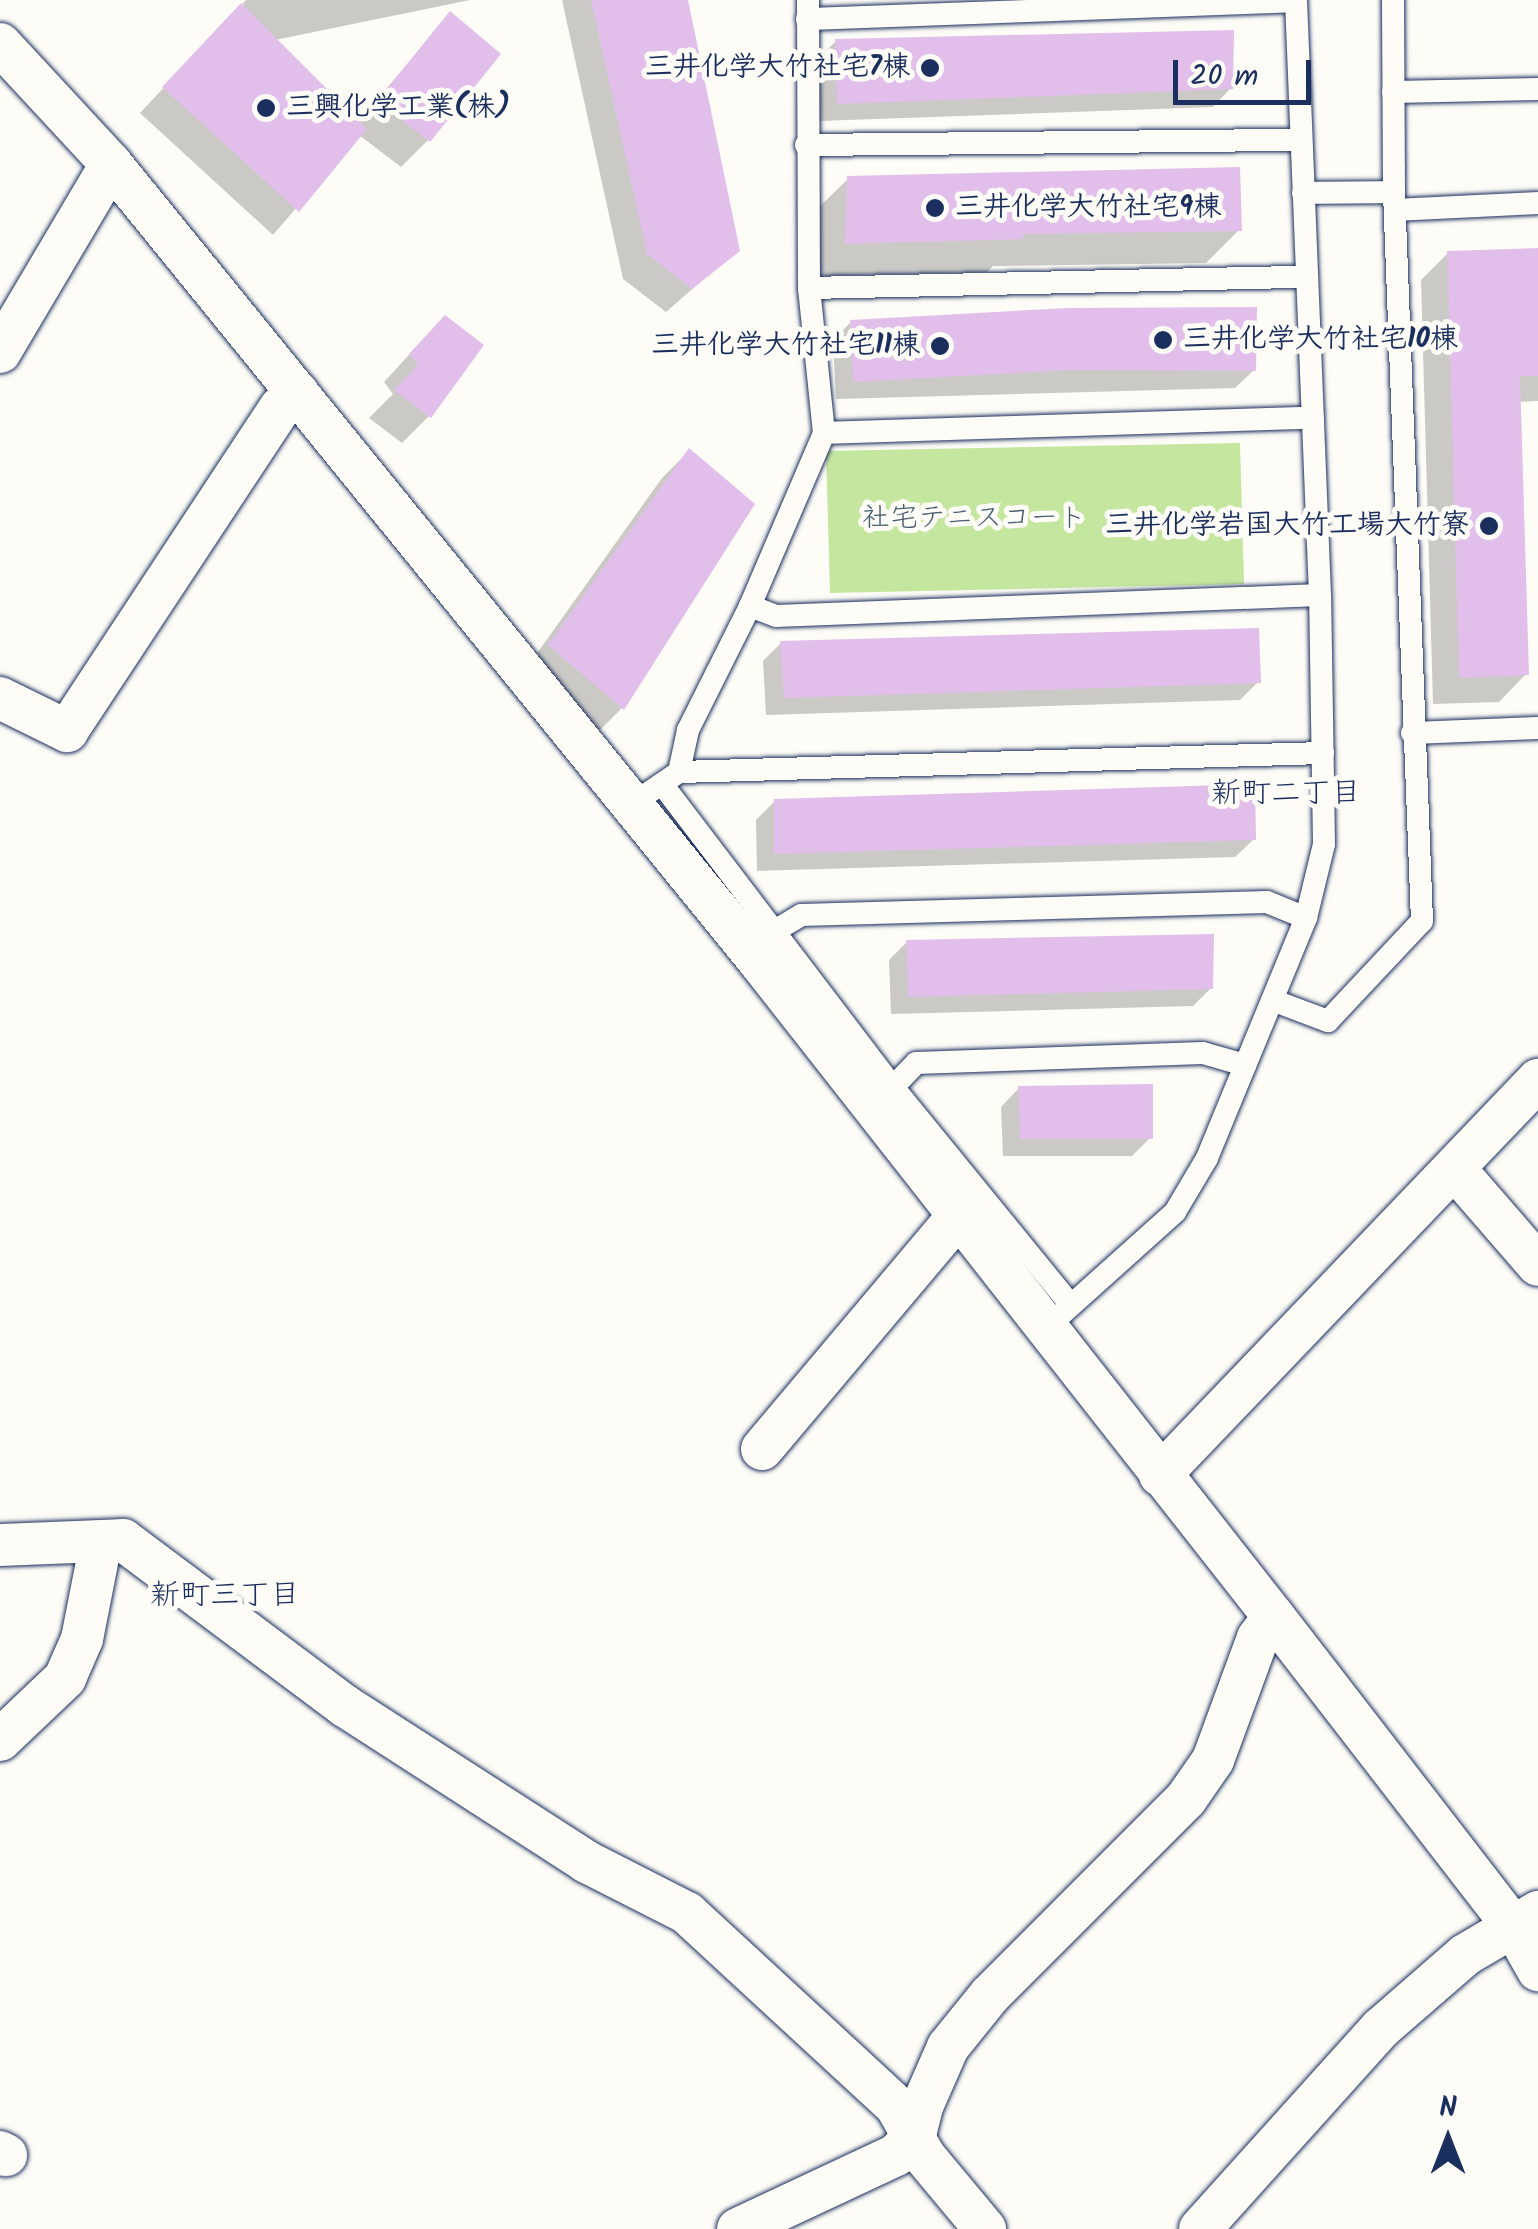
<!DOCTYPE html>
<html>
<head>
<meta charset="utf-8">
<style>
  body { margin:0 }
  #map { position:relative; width:1538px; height:2229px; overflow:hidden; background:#fdfcf7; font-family:Kalam,"Klee One",sans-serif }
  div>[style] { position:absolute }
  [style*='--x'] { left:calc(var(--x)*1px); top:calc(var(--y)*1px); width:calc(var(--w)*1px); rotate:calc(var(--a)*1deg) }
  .green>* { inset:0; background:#c5e69f }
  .shadow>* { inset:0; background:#0003 }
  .building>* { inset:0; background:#e1bfea }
  .roads { filter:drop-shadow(0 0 2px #1b2f5e) drop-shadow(0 0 2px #1b2f5e) }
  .service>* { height:22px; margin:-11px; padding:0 11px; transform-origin:11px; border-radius:11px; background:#fdfcf7 }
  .minor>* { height:42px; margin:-21px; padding:0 21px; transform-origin:21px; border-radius:21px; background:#fdfcf7 }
  .dots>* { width:28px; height:28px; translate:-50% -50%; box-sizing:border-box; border:5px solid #fdfcf7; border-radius:50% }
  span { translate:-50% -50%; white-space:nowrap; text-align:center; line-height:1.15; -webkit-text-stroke:10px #fdfcf7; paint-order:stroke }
  .poi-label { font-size:28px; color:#1b2f5e; font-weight:700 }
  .right { translate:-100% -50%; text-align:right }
  .left { translate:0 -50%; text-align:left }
  .park-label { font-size:28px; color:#465d6e }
  .neighbourhood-label { font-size:30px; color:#1b2f5e }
  .north { position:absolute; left:1398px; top:2089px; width:100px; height:100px; -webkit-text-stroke:8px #fdfcf7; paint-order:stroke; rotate:0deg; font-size:28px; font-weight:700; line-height:40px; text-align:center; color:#1b2f5e }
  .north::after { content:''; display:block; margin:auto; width:35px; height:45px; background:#1b2f5e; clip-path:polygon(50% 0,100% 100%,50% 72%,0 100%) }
  .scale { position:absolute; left:1173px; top:60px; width:138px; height:45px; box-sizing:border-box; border:5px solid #1b2f5e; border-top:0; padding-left:12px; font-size:30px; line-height:35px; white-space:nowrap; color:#1b2f5e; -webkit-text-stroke:8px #fdfcf7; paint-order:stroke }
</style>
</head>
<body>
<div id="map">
  <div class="green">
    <i style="clip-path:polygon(1240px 443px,1244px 584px,830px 593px,826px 451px)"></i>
  </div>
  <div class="shadow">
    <i style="clip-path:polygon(246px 0,470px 0,275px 40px,357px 123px,450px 14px,428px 140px,401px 167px,359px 135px,273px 235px,140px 113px)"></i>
    <i style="clip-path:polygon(562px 0,686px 0,737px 250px,666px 312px,623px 279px)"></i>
    <i style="clip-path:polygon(836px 41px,1231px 88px,1213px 107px,819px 121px,818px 59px)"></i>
    <i style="clip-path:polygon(848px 179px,1239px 230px,1206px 263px,993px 266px,987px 272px,813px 276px,814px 212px)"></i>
    <i style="clip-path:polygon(1538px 250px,1538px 401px,1518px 402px,1526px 674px,1499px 702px,1433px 704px,1421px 280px,1448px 253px)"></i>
    <i style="clip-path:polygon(851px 322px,1254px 370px,1235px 388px,836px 399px,833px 340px)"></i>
    <i style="clip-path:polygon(418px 345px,429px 416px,402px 443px,369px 418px,393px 394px,384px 382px)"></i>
    <i style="clip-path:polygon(689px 451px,622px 708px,595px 735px,523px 673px,662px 478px)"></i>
    <i style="clip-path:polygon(781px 643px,1258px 682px,1240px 700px,766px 715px,763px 661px)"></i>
    <i style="clip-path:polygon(775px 801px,1254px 839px,1235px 857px,757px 871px,756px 820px)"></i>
    <i style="clip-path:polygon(907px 942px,1211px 988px,1193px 1006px,891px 1014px,889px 960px)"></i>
    <i style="clip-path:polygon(1019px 1088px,1150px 1138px,1132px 1156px,1003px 1156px,1001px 1107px)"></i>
  </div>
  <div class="building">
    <i style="clip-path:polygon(591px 0,688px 0,740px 251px,692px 289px,647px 254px)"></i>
    <i style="clip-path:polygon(241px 3px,367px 129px,299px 212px,162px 87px)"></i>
    <i style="clip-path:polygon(450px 11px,501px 54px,430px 142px,377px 101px)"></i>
    <i style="clip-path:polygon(1234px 30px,1233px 89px,837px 104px,835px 39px)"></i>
    <i style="clip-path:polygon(1240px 167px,1242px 231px,1023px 234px,1023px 239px,845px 244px,847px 176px)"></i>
    <i style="clip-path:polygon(1538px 248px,1538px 376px,1520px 376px,1529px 675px,1459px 678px,1447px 251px)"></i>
    <i style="clip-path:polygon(1257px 307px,1256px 371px,1071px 370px,853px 382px,850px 320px,1068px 308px)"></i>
    <i style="clip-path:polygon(445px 315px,484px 345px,431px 418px,394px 390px,418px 365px,409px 354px)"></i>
    <i style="clip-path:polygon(689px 448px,755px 504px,624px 710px,548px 645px)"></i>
    <i style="clip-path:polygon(1259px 628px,1261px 683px,784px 698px,780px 641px)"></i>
    <i style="clip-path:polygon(1255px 784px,1256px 840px,774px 854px,774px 799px)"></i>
    <i style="clip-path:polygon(1214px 934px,1213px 989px,908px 997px,906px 940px)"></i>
    <i style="clip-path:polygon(1153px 1084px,1153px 1139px,1020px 1139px,1018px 1086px)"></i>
  </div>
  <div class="roads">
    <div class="service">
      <i style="--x:1393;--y:0;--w:192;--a:89.7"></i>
      <i style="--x:807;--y:19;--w:489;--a:-2.1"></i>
      <i style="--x:1393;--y:92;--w:145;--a:-1.2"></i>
      <i style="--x:806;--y:145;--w:495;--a:-0.6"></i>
      <i style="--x:1395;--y:210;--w:143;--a:-2.8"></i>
      <i style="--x:809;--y:288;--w:497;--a:-1.3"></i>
      <i style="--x:824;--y:433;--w:489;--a:-1.8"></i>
      <i style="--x:750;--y:606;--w:28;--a:21"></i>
      <i style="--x:776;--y:616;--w:544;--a:-2.21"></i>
      <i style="--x:1412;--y:733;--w:126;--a:-2.3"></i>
      <i style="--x:679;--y:772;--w:644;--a:-1.69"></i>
      <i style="--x:662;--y:784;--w:381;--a:52.7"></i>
      <i style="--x:893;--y:1087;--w:281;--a:50.8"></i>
      <i style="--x:629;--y:806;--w:60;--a:-34.2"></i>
      <i style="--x:679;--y:772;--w:43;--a:-77.9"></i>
      <i style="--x:688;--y:730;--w:139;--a:-63.4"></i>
      <i style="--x:750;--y:606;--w:188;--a:-66.8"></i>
      <i style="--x:824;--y:433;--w:146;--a:-95.9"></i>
      <i style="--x:809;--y:288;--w:288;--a:-90.2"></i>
      <i style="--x:773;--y:932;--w:33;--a:-31"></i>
      <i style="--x:801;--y:915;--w:466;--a:-1.6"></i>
      <i style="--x:1267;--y:902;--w:42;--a:22.3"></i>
      <i style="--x:1272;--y:1000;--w:60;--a:20.6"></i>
      <i style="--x:1328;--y:1021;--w:137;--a:-46.8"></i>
      <i style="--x:1422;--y:921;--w:730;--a:-92.2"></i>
      <i style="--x:1394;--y:192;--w:91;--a:179.4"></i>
      <i style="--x:893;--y:1087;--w:33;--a:-46"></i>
      <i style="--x:916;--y:1063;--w:287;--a:-2"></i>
      <i style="--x:1203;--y:1053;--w:44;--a:15.9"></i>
      <i style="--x:1047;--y:1327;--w:172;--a:-41.9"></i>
      <i style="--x:1175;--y:1212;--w:63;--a:-59.3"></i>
      <i style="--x:1207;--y:1158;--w:260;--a:-67.6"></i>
      <i style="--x:1306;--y:918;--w:76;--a:-76.3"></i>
      <i style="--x:1324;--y:844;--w:249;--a:-90.9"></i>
      <i style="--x:1320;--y:595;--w:595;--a:-92.31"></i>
    </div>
    <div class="minor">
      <i style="--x:0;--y:44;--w:163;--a:47.2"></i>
      <i style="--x:111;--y:164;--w:1027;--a:50.89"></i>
      <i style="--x:759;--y:961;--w:834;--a:51.87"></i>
      <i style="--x:1274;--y:1617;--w:391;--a:52.3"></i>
      <i style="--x:1513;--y:1926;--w:51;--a:60.4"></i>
      <i style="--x:0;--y:352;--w:218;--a:-59.4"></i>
      <i style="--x:0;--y:698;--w:75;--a:26.2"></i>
      <i style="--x:67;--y:731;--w:388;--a:-56.6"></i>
      <i style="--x:281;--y:407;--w:22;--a:-39"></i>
      <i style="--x:1454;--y:1168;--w:128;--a:49.1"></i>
      <i style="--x:762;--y:1449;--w:306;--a:-49.9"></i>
      <i style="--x:1160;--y:1475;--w:547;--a:-46.26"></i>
      <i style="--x:0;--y:1545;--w:123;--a:-2.3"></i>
      <i style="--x:123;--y:1540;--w:277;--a:36.8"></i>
      <i style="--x:345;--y:1706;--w:288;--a:32.8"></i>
      <i style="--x:587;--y:1862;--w:112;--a:27"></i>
      <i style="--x:687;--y:1913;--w:284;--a:42.7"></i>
      <i style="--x:896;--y:2106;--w:59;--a:60.4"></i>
      <i style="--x:925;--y:2157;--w:94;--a:50.2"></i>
      <i style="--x:0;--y:1740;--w:90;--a:-43.6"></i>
      <i style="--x:65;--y:1678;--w:43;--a:-66.4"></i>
      <i style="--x:82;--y:1639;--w:99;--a:-78.9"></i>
      <i style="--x:0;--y:2152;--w:7;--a:27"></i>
      <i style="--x:738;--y:2229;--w:174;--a:-25.1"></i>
      <i style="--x:896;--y:2155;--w:28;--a:-46"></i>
      <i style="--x:915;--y:2135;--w:32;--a:-76"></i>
      <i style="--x:923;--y:2104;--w:62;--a:-66.3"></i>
      <i style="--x:948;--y:2047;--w:67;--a:-51.1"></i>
      <i style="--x:990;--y:1995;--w:277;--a:-45"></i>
      <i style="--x:1186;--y:1799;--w:47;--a:-55.3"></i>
      <i style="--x:1213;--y:1760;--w:130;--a:-69.8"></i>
      <i style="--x:1258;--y:1638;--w:26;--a:-53"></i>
      <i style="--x:1200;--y:2229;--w:269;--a:-48"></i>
      <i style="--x:1380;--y:2029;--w:113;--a:-41"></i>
      <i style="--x:1465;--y:1955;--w:85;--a:-30.5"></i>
    </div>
  </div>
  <div class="dots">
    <i style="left:930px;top:68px;background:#1b2f5e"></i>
    <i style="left:266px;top:108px;background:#1b2f5e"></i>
    <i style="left:935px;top:208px;background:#1b2f5e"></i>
    <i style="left:1163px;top:340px;background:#1b2f5e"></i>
    <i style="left:940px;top:346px;background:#1b2f5e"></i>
    <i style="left:1489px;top:526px;background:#1b2f5e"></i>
  </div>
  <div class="poi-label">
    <span class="right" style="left:910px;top:68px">三井化学大竹社宅7棟</span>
    <span class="left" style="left:286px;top:108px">三興化学工業(株)</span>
    <span class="left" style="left:955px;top:208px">三井化学大竹社宅9棟</span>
    <span class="left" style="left:1183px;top:340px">三井化学大竹社宅10棟</span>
    <span class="right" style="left:920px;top:346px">三井化学大竹社宅11棟</span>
    <span class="right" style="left:1469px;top:526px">三井化学岩国大竹工場大竹寮</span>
  </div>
  <div class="park-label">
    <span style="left:974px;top:519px">社宅テニスコート</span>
  </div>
  <div class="neighbourhood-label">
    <span style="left:1286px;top:794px">新町二丁目</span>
    <span style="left:225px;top:1596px">新町三丁目</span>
  </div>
  <div class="north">N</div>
  <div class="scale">20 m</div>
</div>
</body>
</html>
